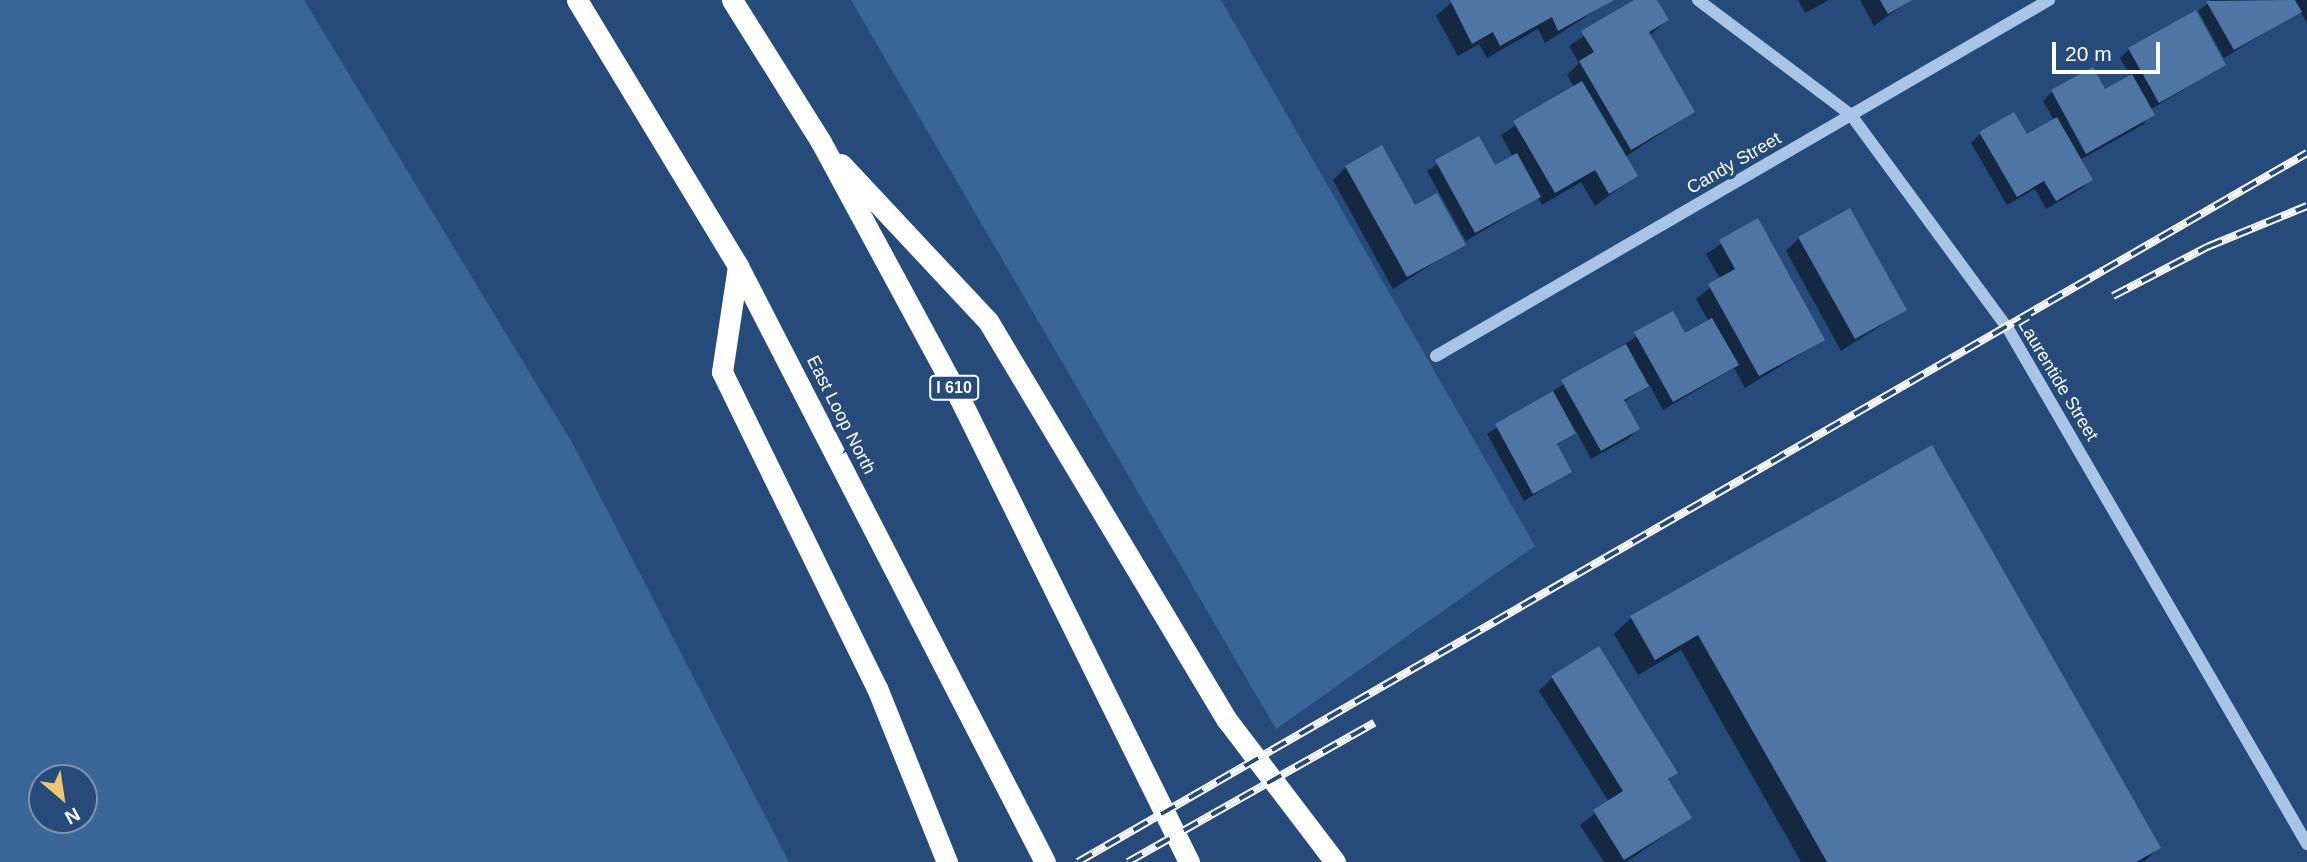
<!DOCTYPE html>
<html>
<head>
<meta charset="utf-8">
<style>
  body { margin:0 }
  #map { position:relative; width:2307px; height:862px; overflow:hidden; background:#264b7a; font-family:Arial,sans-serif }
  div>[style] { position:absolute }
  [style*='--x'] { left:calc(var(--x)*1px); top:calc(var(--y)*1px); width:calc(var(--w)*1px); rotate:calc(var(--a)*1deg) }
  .green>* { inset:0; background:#396597 }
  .shadow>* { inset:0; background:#0007 }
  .building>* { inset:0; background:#4e75a3 }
  .minor>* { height:12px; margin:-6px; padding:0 6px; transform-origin:6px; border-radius:6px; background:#a9c4e4 }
  .highway>* { height:21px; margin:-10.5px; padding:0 10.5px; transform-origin:10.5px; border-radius:10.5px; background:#fff }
  .rail>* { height:8px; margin-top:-4px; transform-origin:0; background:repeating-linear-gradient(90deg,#264b7a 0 16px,#fff 0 32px); box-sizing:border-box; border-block:2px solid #fff }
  span { translate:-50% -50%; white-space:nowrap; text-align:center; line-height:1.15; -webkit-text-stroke:7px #264b7a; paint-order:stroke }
  .shield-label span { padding:2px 5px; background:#264b7a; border:2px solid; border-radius:5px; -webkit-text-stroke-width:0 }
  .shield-label { font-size:16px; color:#fff; font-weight:700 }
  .street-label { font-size:18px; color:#fff }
  .north { position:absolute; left:28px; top:764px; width:70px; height:70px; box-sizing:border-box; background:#264b7a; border:2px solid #7d93af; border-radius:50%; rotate:151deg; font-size:19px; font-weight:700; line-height:28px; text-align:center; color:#fff }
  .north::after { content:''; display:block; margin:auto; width:24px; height:32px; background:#edc66e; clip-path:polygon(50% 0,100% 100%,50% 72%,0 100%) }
  .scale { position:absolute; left:2052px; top:42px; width:108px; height:32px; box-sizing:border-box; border:4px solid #fff; border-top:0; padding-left:9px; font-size:21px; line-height:24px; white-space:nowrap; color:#fff; -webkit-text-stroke:5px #264b7a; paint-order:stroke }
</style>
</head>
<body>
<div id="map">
  <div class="green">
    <i style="clip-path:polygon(evenodd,0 0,304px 0,574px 446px,789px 862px,0 862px,0 0,84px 778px,84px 820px,42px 820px,42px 778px,84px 778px)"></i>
    <i style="clip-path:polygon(851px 0,1221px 0,1535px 546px,1276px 729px)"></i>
  </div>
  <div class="shadow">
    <i style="clip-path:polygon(1454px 0,1610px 0,1610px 1px,1545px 43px,1538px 29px,1487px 58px,1479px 44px,1458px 56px,1436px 16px)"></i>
    <i style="clip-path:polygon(1638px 0,1655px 0,1667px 20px,1649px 36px,1693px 112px,1625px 157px,1636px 176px,1595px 206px,1581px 182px,1542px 205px,1538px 198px,1466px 241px,1427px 171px,1478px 138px,1494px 167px,1513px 157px,1501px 135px,1574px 87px,1567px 75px,1579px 63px,1569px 46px)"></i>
    <i style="clip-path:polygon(1798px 0,1829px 0,1805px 13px)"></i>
    <i style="clip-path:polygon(1860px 0,1910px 0,1874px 26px)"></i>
    <i style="clip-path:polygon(2307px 0,2307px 23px,2300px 11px,2224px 58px,2198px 11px,2212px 0)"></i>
    <i style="clip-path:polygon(2129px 49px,2224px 65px,2150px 110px,2144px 124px,2080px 160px,2091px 179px,2082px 188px,2046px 209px,2035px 189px,2007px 205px,1971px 143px,1980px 134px,2026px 136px,2054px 120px,2043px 101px,2052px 92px,2104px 91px,2131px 77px,2120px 58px)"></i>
    <i style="clip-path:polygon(1346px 167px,1414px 207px,1463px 244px,1393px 289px,1333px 180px)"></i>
    <i style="clip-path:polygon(1757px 220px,1823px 340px,1745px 388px,1734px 368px,1663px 410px,1649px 384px,1623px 403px,1638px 429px,1629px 438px,1591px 459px,1576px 431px,1556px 446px,1570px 472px,1524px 501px,1487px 434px,1673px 313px,1685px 335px,1709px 322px,1696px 299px,1720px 279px,1706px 254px)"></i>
    <i style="clip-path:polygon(1799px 238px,1905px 310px,1841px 351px,1786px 251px)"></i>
    <i style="clip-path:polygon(1932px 447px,2159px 847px,2144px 862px,1801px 862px,1681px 650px,1638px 675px,1614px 634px,1631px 618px)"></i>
    <i style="clip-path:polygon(1553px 677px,1676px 772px,1667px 781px,1690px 818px,1626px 862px,1604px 862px,1580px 825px,1609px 802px,1539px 691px)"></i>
  </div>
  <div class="building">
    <i style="clip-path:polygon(1450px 0,1614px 0,1558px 31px,1552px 17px,1500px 46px,1493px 32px,1472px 44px)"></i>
    <i style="clip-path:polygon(1634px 0,1657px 0,1669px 20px,1649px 32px,1695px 112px,1631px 150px,1579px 61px,1594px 52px,1581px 31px)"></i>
    <i style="clip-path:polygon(1880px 0,1912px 0,1888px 14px)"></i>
    <i style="clip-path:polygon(2295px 0,2302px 12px,2234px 50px,2206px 1px)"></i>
    <i style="clip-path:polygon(2196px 10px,2226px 65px,2159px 103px,2128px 48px)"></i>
    <i style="clip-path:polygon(2093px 67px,2105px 89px,2132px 74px,2155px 115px,2086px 154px,2051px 90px)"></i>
    <i style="clip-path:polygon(1582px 81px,1638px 176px,1609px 194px,1595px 170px,1555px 193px,1513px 121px)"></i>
    <i style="clip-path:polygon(2014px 112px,2027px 134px,2057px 117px,2093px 180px,2056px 201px,2044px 181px,2017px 197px,1979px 132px)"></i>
    <i style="clip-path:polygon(1479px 136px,1495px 165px,1517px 153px,1541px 197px,1475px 233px,1435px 160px)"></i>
    <i style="clip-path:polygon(1382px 145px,1415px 205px,1437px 193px,1466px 245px,1407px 277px,1345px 166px)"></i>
    <i style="clip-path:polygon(1850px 208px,1907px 310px,1855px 339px,1798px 237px)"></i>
    <i style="clip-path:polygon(1758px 218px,1825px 340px,1759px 376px,1708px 284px,1735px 269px,1719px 240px)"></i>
    <i style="clip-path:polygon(1673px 311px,1685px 333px,1712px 318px,1739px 365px,1673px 402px,1634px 332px)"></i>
    <i style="clip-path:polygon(1626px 344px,1649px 386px,1624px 400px,1640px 429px,1601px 451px,1561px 380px)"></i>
    <i style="clip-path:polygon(1553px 391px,1576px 433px,1557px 444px,1572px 472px,1533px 494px,1495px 424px)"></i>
    <i style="clip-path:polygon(1932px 445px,2161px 848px,2136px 862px,1827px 862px,1698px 635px,1655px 660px,1630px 616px)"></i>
    <i style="clip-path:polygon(1599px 646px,1678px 773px,1668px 779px,1692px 818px,1624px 860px,1593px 810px,1623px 791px,1551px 676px)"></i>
  </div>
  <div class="minor">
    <i style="--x:1698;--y:0;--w:191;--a:36.9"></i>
    <i style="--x:1851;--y:115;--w:263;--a:53.7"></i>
    <i style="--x:2007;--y:327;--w:598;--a:59.87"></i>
    <i style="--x:1436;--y:356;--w:709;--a:-30.15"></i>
  </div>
  <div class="highway">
    <i style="--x:577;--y:0;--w:311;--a:58.8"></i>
    <i style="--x:738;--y:266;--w:670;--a:62.75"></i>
    <i style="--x:732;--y:0;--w:168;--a:57.9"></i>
    <i style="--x:821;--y:142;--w:290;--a:61.6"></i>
    <i style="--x:959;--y:397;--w:519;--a:63.68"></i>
    <i style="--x:841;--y:164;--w:215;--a:46.9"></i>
    <i style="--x:988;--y:321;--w:465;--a:59.1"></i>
    <i style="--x:1227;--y:720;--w:178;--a:52.7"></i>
    <i style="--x:738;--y:266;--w:107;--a:98.6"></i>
    <i style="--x:722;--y:372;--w:352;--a:63.9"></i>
    <i style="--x:877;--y:688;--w:188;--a:68.1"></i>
  </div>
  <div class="rail">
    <i style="--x:2113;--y:296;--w:106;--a:-27.5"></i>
    <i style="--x:2207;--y:247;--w:108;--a:-22.3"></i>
    <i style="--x:1078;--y:862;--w:1419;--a:-29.98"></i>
    <i style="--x:1128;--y:862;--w:283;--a:-29.5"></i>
  </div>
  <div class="shield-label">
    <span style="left:954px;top:388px">I 610</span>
  </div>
  <div class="street-label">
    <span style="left:1734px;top:163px;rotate:-30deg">Candy Street</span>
    <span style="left:2058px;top:380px;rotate:59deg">Laurentide Street</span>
    <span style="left:841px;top:415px;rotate:63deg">East Loop North</span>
  </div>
  <div class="north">N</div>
  <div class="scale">20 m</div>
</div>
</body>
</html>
